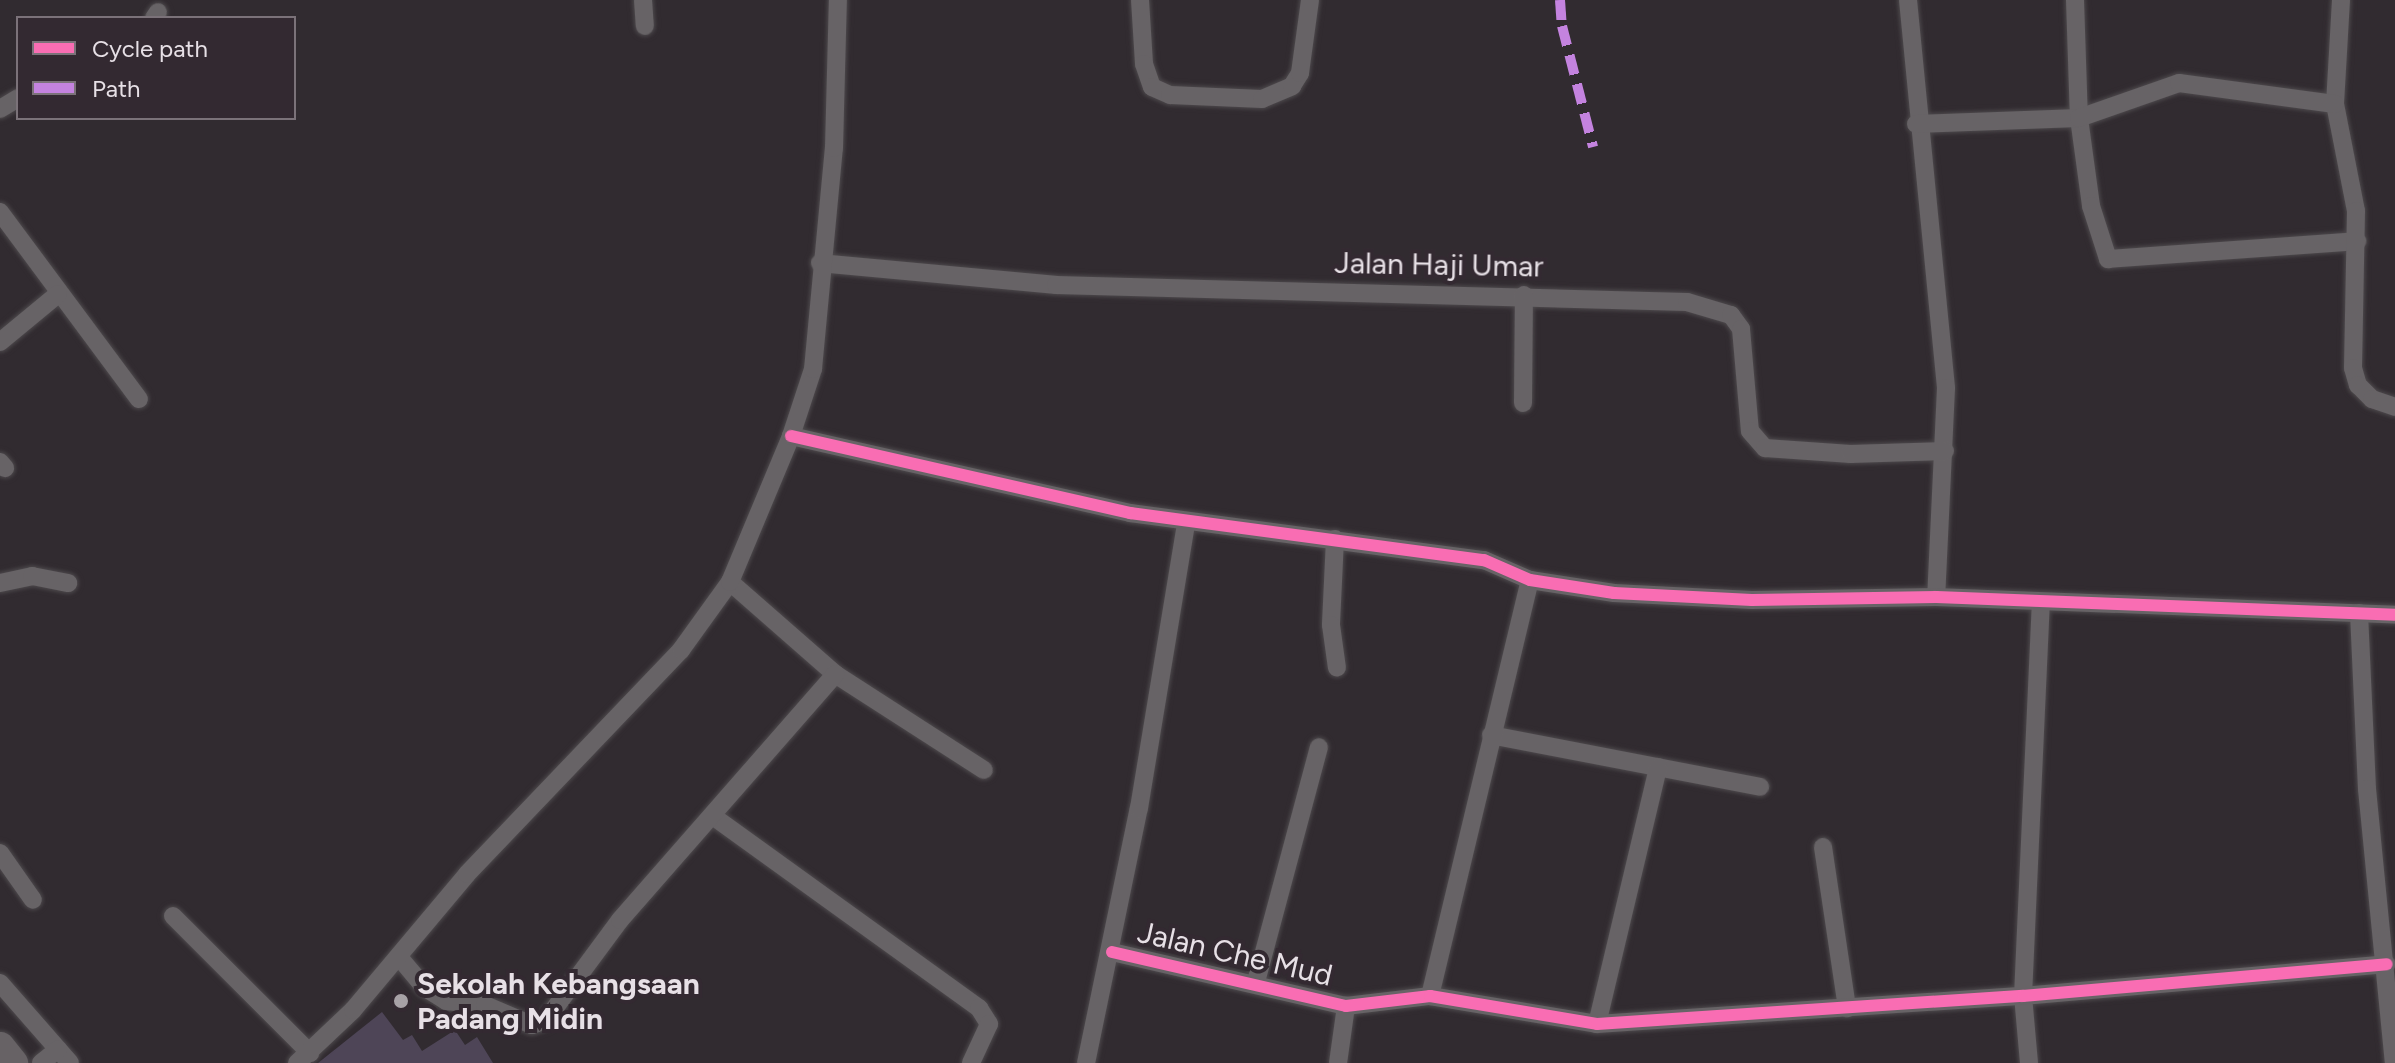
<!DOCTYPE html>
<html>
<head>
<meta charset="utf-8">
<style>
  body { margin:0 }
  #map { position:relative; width:2395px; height:1063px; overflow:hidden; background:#312b30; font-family:Figtree,sans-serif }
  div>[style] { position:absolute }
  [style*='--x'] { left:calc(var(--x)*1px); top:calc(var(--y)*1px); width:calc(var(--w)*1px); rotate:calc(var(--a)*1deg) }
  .building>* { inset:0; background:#4e4557 }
  .roads { filter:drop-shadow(0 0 2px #4d494c) drop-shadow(0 0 2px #4d494c) }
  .minor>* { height:18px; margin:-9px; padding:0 9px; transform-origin:9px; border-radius:9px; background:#676366 }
  .trunk>* { height:30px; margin:-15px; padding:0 15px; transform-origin:15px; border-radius:15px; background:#676265 }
  .quiet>* { height:10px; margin-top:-5px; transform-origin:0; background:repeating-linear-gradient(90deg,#c483df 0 20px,transparent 0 30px) }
  .cycleway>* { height:12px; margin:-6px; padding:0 6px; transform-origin:6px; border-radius:6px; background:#f96db3 }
  .dots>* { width:22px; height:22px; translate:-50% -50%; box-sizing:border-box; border:4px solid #332931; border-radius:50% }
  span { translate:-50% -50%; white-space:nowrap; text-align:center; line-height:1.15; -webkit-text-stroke:8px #332931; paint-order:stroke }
  .street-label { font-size:30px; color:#e7e0e6 }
  .poi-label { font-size:30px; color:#e7e0e6; font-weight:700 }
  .left { translate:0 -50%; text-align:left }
  .legend { position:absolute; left:16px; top:16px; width:280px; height:104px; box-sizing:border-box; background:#332931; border:2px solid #7b7279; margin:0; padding:10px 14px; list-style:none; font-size:24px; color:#e7e0e6 }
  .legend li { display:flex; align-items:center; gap:16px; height:40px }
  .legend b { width:40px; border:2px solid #7b7279 }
</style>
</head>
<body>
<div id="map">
  <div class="building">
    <i style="clip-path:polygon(382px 1012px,403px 1040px,412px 1035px,422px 1051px,455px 1030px,465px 1045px,477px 1037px,493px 1063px,318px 1063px)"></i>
  </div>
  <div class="roads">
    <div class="minor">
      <i style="--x:643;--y:0;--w:26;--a:86"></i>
      <i style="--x:1140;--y:0;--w:64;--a:86.4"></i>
      <i style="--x:1144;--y:64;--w:24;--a:71"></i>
      <i style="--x:1152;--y:87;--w:20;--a:24"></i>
      <i style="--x:1170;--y:95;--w:92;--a:2.5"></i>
      <i style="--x:1262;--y:99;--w:33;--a:-23"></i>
      <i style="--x:1292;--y:86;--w:15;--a:-58"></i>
      <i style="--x:1300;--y:73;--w:74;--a:-82.2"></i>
      <i style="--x:1908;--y:0;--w:390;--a:84.4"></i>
      <i style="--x:1946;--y:388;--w:209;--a:92.7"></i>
      <i style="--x:2075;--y:0;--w:118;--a:88.1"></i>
      <i style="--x:2079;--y:118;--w:89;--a:82.2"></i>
      <i style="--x:2091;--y:206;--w:56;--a:72.2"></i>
      <i style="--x:2108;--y:259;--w:250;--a:-4.1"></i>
      <i style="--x:2341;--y:0;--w:104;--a:93.3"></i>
      <i style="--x:2335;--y:104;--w:109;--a:78.9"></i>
      <i style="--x:2356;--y:211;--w:157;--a:91.1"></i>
      <i style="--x:2353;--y:368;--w:18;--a:74"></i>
      <i style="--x:2358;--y:385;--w:20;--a:45"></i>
      <i style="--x:2372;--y:399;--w:24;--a:19"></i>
      <i style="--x:154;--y:18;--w:7;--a:-56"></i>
      <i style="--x:0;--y:109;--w:21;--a:-31"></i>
      <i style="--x:1916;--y:124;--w:163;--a:-2.1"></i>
      <i style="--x:2079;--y:118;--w:106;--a:-19.3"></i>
      <i style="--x:2179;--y:83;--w:157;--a:7.7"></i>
      <i style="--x:0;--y:212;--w:233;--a:53.4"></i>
      <i style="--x:820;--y:263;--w:237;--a:5.3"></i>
      <i style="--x:1056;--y:285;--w:631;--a:1.54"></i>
      <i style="--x:1687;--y:302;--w:46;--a:16.5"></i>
      <i style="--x:1731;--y:315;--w:17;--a:54"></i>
      <i style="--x:1741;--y:329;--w:102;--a:85"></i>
      <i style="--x:1750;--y:431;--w:23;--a:49"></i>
      <i style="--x:1765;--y:448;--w:86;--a:4"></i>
      <i style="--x:1851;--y:454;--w:94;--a:-1.8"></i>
      <i style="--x:0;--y:342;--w:75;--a:-39.6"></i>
      <i style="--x:1523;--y:403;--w:108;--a:-89.5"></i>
      <i style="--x:791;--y:436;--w:348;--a:12.8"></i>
      <i style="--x:1130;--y:513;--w:357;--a:7.6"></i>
      <i style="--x:1484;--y:560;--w:50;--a:23.5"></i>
      <i style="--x:1530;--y:580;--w:85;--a:8.8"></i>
      <i style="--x:1614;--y:593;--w:138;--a:2.9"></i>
      <i style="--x:1752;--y:600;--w:184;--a:-0.9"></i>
      <i style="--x:1936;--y:597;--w:459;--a:2.2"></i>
      <i style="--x:0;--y:462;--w:8;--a:50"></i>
      <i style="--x:1335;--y:539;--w:86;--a:92.7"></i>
      <i style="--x:1331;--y:625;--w:43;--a:82.1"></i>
      <i style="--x:730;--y:582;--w:140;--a:41.2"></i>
      <i style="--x:835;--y:674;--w:177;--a:32.8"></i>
      <i style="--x:0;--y:583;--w:33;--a:-12"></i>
      <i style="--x:32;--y:576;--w:37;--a:11"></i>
      <i style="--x:2359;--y:613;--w:176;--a:87.4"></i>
      <i style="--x:2367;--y:789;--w:275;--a:84.4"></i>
      <i style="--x:1491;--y:735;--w:274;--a:10.9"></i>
      <i style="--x:714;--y:817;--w:327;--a:35.8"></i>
      <i style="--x:979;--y:1008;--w:19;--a:58"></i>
      <i style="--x:989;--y:1024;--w:43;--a:114.8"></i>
      <i style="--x:1823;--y:847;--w:163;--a:81.5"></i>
      <i style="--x:0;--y:853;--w:57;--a:54.9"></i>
      <i style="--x:173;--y:916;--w:194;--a:45"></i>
      <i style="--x:1112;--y:952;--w:240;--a:13"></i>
      <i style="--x:1346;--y:1006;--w:85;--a:-6.8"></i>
      <i style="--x:1430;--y:996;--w:169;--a:9.5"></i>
      <i style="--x:1597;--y:1024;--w:427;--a:-3.8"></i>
      <i style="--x:2023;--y:996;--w:365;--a:-5"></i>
      <i style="--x:399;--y:957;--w:39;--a:50"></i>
      <i style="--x:424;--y:987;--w:26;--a:32"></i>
      <i style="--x:446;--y:1001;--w:39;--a:6"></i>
      <i style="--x:485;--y:1005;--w:51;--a:23.1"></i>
      <i style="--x:532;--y:1025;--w:15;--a:-20"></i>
      <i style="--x:546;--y:1020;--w:124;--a:-53.5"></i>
      <i style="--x:620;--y:920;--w:327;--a:-48.8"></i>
      <i style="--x:1256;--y:982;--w:243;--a:-75"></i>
      <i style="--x:0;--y:983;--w:106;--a:48.8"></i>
      <i style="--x:1430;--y:996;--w:428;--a:-76.5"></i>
      <i style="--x:1597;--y:1024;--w:264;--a:-76.6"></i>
      <i style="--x:41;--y:1063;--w:22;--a:-39"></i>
      <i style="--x:297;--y:1063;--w:77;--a:-43.4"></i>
      <i style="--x:353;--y:1010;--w:177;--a:-50"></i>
      <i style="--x:467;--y:874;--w:310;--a:-46.3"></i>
      <i style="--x:681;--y:650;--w:84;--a:-54.2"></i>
      <i style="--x:730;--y:582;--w:158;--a:-67.3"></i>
      <i style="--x:791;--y:436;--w:71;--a:-71.8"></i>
      <i style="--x:813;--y:369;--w:222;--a:-84.6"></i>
      <i style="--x:834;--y:148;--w:148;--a:-88.5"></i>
      <i style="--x:1086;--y:1063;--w:260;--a:-78.3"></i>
      <i style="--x:1139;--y:808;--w:289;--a:-80.6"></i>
      <i style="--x:1338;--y:1063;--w:58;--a:-82"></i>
      <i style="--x:2029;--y:1063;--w:67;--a:-95.1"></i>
      <i style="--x:2023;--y:996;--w:392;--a:-87.4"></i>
    </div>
    <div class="trunk">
      <i style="--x:0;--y:1047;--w:21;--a:51"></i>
    </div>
  </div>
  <div class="quiet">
    <i style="--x:1560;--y:0;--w:26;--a:86"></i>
    <i style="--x:1562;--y:26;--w:125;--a:75.6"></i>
  </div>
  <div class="cycleway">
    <i style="--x:791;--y:436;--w:348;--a:12.8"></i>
    <i style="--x:1130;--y:513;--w:357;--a:7.6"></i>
    <i style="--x:1484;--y:560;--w:50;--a:23.5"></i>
    <i style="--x:1530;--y:580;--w:85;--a:8.8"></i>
    <i style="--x:1614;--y:593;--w:138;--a:2.9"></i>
    <i style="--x:1752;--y:600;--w:184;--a:-0.9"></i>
    <i style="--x:1936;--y:597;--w:459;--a:2.2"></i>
    <i style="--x:1112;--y:952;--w:240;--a:13"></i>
    <i style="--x:1346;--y:1006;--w:85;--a:-6.8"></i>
    <i style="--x:1430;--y:996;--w:169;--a:9.5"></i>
    <i style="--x:1597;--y:1024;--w:427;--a:-3.8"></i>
    <i style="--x:2023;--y:996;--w:365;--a:-5"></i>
  </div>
  <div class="dots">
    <i style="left:401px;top:1001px;background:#a7a1a6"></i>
  </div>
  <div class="street-label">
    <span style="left:1439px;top:265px;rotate:1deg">Jalan Haji Umar</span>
    <span style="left:1235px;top:954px;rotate:13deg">Jalan Che Mud</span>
  </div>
  <div class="poi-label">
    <span class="left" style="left:417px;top:1001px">Sekolah Kebangsaan<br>Padang Midin</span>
  </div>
  <ul class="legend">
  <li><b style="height:10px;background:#f96db3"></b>Cycle path</li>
  <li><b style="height:10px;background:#c483df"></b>Path</li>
  </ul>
</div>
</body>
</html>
